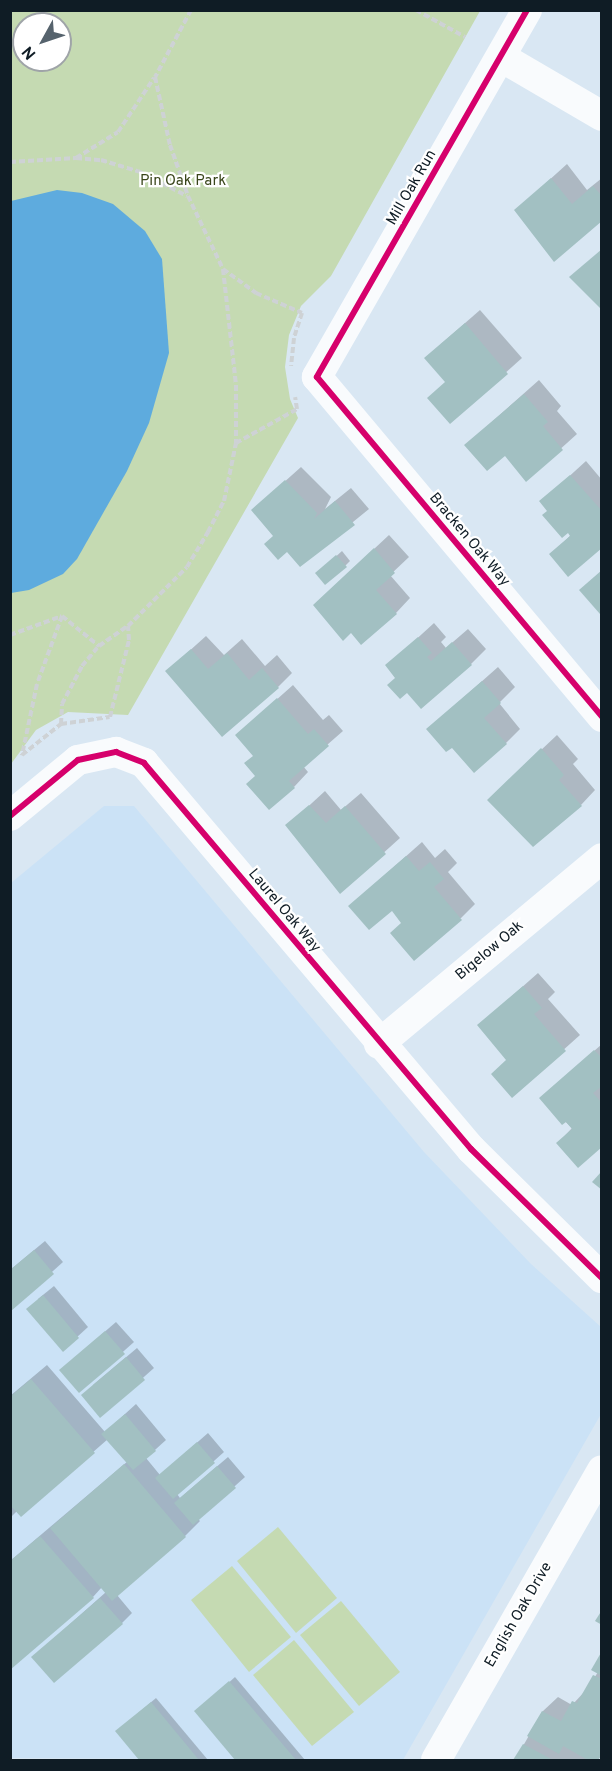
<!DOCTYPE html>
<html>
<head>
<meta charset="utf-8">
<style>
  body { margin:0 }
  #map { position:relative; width:612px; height:1771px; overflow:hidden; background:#d9e7f3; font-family:Overpass,sans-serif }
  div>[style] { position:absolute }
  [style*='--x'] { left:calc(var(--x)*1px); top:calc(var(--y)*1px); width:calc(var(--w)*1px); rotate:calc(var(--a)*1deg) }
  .built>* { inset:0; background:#cbe2f6 }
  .green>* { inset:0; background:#c5dab2 }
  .water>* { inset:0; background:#5eabde }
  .shadow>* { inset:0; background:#0003 }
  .building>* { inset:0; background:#a2c0c2 }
  .path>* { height:4px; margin-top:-2px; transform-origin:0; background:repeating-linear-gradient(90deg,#ced2d5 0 6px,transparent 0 9px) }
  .street>* { height:30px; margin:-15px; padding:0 15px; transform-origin:15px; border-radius:15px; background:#f9fbfd }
  .cycleway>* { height:6px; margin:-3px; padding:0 3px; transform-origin:3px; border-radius:3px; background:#d6006c }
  span { translate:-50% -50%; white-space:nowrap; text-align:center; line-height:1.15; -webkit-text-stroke:4.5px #fff; paint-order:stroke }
  .park-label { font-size:15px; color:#39451a }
  .street-label { font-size:15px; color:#0f1c25 }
  .frame { position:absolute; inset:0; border:12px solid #0f1c25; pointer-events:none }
  .north { position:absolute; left:12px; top:12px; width:60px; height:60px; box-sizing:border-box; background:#fff; border:2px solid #9fa4a8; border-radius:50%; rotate:230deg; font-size:16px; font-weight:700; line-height:24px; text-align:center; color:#0f1c25 }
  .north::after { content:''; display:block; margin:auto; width:21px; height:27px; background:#56636d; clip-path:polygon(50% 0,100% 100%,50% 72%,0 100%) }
</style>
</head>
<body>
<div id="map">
  <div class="built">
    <i style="clip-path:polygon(104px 806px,134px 806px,424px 1152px,531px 1264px,601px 1327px,601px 1414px,403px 1760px,11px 1758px,11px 883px)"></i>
  </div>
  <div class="green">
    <i style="clip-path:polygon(evenodd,11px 11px,480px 11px,331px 276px,301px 306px,289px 335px,285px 367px,290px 399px,298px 418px,128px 715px,68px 712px,36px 730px,11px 764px,11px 11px,24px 24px,60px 24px,60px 60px,24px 60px,24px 24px)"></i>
    <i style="clip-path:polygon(278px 1527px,337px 1598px,296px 1633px,237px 1561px)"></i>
    <i style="clip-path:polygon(232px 1566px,291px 1637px,249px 1672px,191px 1600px)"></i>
    <i style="clip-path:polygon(341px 1601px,400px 1672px,359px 1706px,300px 1635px)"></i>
    <i style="clip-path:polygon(294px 1640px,354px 1712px,312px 1746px,253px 1675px)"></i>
  </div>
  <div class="water">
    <i style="clip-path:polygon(57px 190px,82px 193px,113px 204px,145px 231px,162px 259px,169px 353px,149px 423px,127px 471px,77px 559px,63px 574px,29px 590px,11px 593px,11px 201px)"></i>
  </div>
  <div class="shadow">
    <i style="clip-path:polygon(567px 164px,587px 190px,602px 178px,602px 219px,516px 210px)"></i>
    <i style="clip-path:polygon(480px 310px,522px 358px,450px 422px,441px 344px)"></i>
    <i style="clip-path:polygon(539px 380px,561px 406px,557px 411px,577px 434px,527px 479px,505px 453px,466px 445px)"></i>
    <i style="clip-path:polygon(586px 461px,602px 480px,602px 546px,551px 554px,571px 535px,541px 502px)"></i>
    <i style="clip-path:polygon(301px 467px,331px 497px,325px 509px,351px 488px,369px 509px,300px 565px,253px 510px)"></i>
    <i style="clip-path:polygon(389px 535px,409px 557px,390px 575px,410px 598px,396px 613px,351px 631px,329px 591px)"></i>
    <i style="clip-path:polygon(342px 551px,350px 561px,345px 566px,322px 569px)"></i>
    <i style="clip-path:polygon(434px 623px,446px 637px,441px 642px,446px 648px,468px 629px,486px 649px,471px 664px,397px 677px,387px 666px)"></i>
    <i style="clip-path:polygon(206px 636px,224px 655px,242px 639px,265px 666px,277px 655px,292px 673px,278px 687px,167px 671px)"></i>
    <i style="clip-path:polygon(498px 667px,515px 687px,499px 703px,520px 729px,506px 743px,452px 745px,428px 729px)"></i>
    <i style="clip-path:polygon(293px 685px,323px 720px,329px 715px,343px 731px,303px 766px,308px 772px,294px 787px,257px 775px,254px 755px,237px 735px)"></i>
    <i style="clip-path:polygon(557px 735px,578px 759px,573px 764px,595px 790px,581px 805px,503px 786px)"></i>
    <i style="clip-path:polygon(325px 791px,341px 810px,361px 793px,400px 838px,340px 892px,287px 826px)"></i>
    <i style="clip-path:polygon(422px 842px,435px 858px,445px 849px,457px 863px,448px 872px,475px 904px,461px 918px,403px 922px,392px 909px,350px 906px)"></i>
    <i style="clip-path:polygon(538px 973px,555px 992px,548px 999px,580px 1035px,512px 1096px,508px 1059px,479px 1025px)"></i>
    <i style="clip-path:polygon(602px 1044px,602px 1145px,558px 1143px,572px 1128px,541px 1098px)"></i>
    <i style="clip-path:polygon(45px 1241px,63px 1262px,12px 1308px,10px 1270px)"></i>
    <i style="clip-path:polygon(54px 1286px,88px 1327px,63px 1350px,38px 1299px)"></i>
    <i style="clip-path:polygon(116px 1322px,134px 1342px,79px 1391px,72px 1360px)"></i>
    <i style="clip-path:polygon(137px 1348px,154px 1368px,100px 1416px,93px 1385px)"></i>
    <i style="clip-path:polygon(47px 1365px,105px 1432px,136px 1404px,166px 1440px,146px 1458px,160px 1475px,208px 1433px,224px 1452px,177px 1494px,180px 1498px,228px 1457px,245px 1477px,198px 1519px,200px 1521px,185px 1536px,117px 1595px,132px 1613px,122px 1623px,33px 1657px,106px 1592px,102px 1587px,93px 1597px,10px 1561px,128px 1461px,108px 1439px,21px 1515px,17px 1511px,10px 1518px,10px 1396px)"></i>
    <i style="clip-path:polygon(602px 1654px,602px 1756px,597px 1760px,515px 1760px,543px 1711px,558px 1697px,572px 1705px,587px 1689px,598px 1672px)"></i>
    <i style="clip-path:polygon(235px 1677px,305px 1760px,237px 1760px,196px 1712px)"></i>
    <i style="clip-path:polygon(156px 1698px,208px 1760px,141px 1760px,117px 1731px)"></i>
  </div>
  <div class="building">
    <i style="clip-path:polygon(551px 178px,572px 204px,593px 186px,602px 196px,602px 221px,554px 262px,514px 210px)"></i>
    <i style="clip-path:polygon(602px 249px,602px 310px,569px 277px)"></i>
    <i style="clip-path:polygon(465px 323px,508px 374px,450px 424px,427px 398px,445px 382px,424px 358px)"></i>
    <i style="clip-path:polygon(524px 394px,548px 422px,543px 426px,563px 450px,526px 482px,505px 456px,487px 471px,464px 445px)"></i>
    <i style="clip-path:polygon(570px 475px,602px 511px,602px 548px,568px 577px,549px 554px,570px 536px,568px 533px,562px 538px,542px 515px,547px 511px,539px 501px)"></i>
    <i style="clip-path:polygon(285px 480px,317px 513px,314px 519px,335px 501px,355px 525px,300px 567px,287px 552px,278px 560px,264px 544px,273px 536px,251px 510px)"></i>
    <i style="clip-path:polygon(374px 548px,395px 573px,376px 590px,397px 614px,361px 645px,351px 633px,343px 641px,313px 605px)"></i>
    <i style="clip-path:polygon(336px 555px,347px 567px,325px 585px,315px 573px)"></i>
    <i style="clip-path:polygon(602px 570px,602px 613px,600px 614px,579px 590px)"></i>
    <i style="clip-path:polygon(418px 637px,432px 653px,427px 657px,431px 661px,452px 642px,472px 665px,421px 709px,407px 693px,400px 699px,387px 685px,395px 678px,385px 665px)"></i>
    <i style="clip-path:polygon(191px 649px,208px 669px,227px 653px,249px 680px,262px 668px,279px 688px,222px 737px,165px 671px)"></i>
    <i style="clip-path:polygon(482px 681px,501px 703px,484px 718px,507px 744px,474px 773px,452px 748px,446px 752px,426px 729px)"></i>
    <i style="clip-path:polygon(277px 698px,308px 734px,314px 729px,329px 746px,289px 781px,295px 788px,269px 810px,246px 784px,255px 776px,244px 763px,253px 756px,235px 735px)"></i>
    <i style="clip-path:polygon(541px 748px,564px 775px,559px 780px,582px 806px,533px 847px,487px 800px)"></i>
    <i style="clip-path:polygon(309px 805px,326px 823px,345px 806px,386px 854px,340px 894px,285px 825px)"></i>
    <i style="clip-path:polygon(406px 856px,419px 871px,430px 862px,444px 879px,434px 887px,462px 920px,414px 961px,390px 933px,401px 923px,392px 911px,369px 930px,348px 906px)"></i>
    <i style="clip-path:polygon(523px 986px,542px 1008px,534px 1014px,566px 1051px,512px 1098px,491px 1074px,506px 1060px,477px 1025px)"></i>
    <i style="clip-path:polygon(594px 1050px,602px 1058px,602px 1086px,593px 1093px,602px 1103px,602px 1147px,578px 1168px,556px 1143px,572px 1129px,566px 1122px,562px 1125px,539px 1098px)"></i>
    <i style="clip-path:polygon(602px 1171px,602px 1190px,592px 1182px)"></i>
    <i style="clip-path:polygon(34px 1250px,54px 1274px,11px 1311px,10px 1270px)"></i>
    <i style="clip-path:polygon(43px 1295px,79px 1338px,63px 1352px,26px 1309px)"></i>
    <i style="clip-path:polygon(105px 1331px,125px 1354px,79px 1393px,59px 1370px)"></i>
    <i style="clip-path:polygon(126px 1357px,145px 1380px,100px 1418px,81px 1395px)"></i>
    <i style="clip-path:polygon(31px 1379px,95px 1453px,21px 1517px,10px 1505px,10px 1397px)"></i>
    <i style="clip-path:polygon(125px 1414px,156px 1451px,133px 1470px,101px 1434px)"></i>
    <i style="clip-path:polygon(197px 1442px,215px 1463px,173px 1499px,155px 1478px)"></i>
    <i style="clip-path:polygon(124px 1464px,186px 1537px,112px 1601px,50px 1528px)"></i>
    <i style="clip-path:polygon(217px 1466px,236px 1488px,193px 1525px,174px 1503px)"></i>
    <i style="clip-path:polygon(40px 1536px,94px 1598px,10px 1670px,10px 1561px)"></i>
    <i style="clip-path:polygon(100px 1598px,123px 1624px,54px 1683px,31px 1657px)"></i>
    <i style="clip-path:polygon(602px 1610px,602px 1625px,595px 1621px)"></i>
    <i style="clip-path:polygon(602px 1651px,602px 1676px,591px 1670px)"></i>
    <i style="clip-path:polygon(593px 1675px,602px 1679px,602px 1754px,598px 1760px,588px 1760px,563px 1746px,559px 1754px,527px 1736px,542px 1711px,561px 1721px,572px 1701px,577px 1703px)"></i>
    <i style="clip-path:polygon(229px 1681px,296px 1760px,235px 1760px,194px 1711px)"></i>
    <i style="clip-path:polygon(151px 1702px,199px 1760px,139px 1760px,115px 1731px)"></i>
    <i style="clip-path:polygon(523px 1744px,553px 1760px,513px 1760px)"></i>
  </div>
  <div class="path">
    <i style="--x:191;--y:10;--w:76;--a:118.2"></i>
    <i style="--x:155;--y:77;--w:70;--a:77.6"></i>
    <i style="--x:170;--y:145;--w:54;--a:70.6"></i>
    <i style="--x:188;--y:196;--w:81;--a:64.4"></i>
    <i style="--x:223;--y:269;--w:41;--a:36"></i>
    <i style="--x:256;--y:293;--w:50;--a:23.5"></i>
    <i style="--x:302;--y:313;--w:26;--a:108"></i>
    <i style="--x:294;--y:338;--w:28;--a:96"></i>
    <i style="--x:416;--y:10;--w:56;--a:28.9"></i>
    <i style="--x:76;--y:158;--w:25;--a:5"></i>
    <i style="--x:101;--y:160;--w:39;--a:17"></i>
    <i style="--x:138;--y:171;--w:55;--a:27"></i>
    <i style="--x:10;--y:162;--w:66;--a:-3.5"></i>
    <i style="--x:76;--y:158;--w:49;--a:-31.8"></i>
    <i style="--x:118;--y:132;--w:65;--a:-56.3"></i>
    <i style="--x:223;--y:269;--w:117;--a:83.6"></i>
    <i style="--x:236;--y:385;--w:58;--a:90"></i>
    <i style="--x:62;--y:616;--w:48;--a:39"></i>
    <i style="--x:10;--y:635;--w:55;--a:-20.1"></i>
    <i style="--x:62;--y:616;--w:72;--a:110.2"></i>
    <i style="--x:37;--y:684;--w:73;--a:101.9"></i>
    <i style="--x:22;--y:755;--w:50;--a:-38.5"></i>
    <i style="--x:61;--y:724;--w:49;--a:-8.1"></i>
    <i style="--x:110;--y:717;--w:79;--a:-76.1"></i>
    <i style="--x:129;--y:640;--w:14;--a:-94"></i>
    <i style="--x:128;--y:626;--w:83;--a:-45"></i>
    <i style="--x:187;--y:567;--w:41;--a:-59"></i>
    <i style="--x:208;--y:532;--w:35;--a:-63"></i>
    <i style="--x:224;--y:501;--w:59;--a:-78.3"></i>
    <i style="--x:236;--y:443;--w:70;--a:-29.1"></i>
    <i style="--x:297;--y:409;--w:12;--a:-99"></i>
    <i style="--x:61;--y:724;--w:20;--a:-87"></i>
    <i style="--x:62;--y:704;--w:43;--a:-62.2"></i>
    <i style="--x:82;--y:666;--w:26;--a:-50"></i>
    <i style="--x:99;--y:646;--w:35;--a:-35"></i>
  </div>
  <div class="street">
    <i style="--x:527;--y:10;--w:423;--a:119.8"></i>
    <i style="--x:317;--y:377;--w:444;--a:50"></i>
    <i style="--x:501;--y:57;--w:117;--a:30.3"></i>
    <i style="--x:10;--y:816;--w:88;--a:-39.5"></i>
    <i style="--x:78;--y:760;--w:39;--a:-12"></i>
    <i style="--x:116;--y:752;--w:30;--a:21"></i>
    <i style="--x:144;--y:763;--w:506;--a:49.73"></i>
    <i style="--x:471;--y:1149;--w:184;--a:44.6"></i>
    <i style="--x:379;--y:1044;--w:290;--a:-39.8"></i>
    <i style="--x:436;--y:1760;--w:334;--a:-60.2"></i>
  </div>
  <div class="cycleway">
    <i style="--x:527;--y:10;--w:423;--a:119.8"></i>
    <i style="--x:317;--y:377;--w:444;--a:50"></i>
    <i style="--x:10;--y:816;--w:88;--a:-39.5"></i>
    <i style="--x:78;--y:760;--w:39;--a:-12"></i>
    <i style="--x:116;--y:752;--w:30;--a:21"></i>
    <i style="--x:144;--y:763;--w:506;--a:49.73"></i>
    <i style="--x:471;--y:1149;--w:184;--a:44.6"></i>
  </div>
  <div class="park-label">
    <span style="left:183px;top:182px">Pin Oak Park</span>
  </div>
  <div class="street-label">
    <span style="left:412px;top:188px;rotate:-60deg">Mill Oak Run</span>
    <span style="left:469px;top:540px;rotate:50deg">Bracken Oak Way</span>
    <span style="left:284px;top:911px;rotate:50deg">Laurel Oak Way</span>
    <span style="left:490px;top:951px;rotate:-40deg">Bigelow Oak</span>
    <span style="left:519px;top:1615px;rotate:-60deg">English Oak Drive</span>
  </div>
  <div class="frame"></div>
  <div class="north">N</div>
</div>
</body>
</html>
